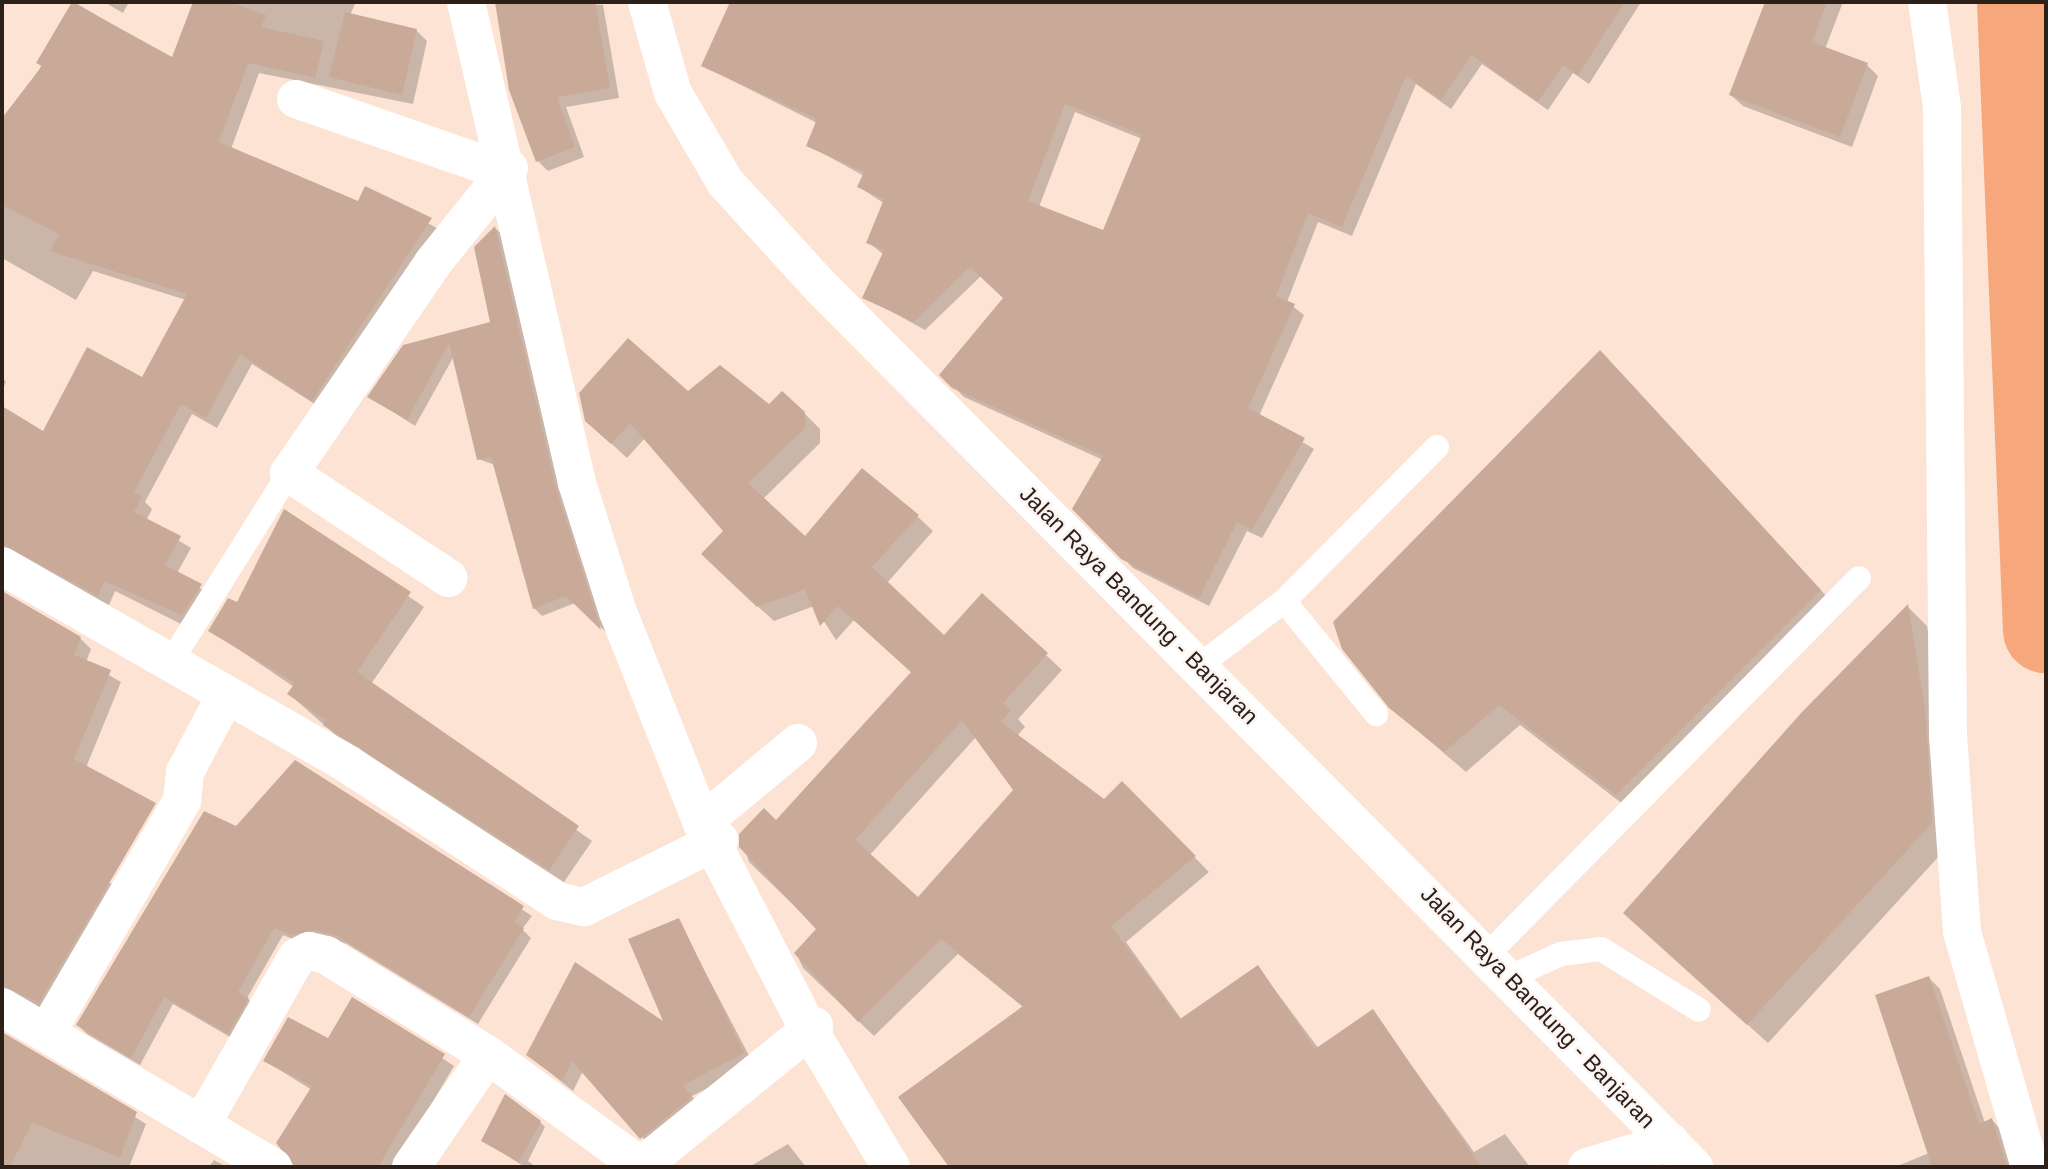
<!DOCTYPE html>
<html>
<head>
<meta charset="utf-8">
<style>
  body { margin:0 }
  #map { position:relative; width:2048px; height:1169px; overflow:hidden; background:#fde3d4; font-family:Arial,sans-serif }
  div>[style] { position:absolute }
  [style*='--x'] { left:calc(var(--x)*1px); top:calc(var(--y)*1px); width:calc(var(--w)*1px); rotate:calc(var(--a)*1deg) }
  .shadow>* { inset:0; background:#0003 }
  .river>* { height:86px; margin:-43px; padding:0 43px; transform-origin:43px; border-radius:43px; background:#f6a77b }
  .building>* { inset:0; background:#c9aa99 }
  .service>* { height:24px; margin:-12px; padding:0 12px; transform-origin:12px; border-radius:12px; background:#fff }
  .minor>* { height:38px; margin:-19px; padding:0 19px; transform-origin:19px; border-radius:19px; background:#fff }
  .primary>* { height:38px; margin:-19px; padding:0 19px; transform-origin:19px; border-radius:19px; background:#fff }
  span { translate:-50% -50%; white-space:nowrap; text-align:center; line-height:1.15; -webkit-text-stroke:5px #fbf4f1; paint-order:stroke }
  .street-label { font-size:23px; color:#2c2019 }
  .frame { position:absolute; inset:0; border:4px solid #2c2019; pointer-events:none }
</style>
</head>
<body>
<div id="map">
  <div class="shadow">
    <i style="clip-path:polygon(74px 2px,173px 60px,195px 2px,356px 2px,350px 15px,416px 30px,427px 41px,413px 104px,259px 73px,231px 149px,359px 203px,366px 188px,442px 231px,324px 410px,252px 364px,217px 428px,192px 414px,145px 502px,152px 509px,146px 521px,191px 548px,177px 573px,212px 596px,183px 625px,115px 591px,109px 605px,2px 558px,2px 512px,88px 349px,143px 380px,186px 300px,93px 271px,76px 300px,2px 258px,2px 142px)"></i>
    <i style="clip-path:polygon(104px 2px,129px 2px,123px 13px)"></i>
    <i style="clip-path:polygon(557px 2px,603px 5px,619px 98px,566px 107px,584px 157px,548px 171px,538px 161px,497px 12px)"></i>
    <i style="clip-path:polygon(evenodd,741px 2px,1377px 2px,1429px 37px,1454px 2px,1477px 7px,1480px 2px,1532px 2px,1549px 14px,1556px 2px,1641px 2px,1589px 84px,1573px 73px,1548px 110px,1482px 64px,1451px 109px,1416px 84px,1352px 236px,1318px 222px,1287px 302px,1304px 315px,1259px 416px,1314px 449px,1262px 538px,1247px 531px,1209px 606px,1133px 568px,1074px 508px,1103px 460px,964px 397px,942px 375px,1005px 299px,981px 276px,925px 330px,865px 297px,884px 255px,868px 242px,885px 204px,859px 187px,864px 176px,808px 145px,817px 123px,703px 66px,741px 2px,1075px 112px,1142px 139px,1104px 233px,1039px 207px,1075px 112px)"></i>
    <i style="clip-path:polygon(1767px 2px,1843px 2px,1825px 49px,1867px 65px,1878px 76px,1852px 147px,1743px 106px,1731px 95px)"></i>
    <i style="clip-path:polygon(495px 228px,503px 235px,607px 633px,575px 603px,542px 616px,534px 608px,495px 465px,478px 459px,454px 356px,415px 426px,370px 397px,405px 346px,492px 323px)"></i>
    <i style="clip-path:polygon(1621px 373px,1841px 612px,1637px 815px,1520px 725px,1466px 772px,1390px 707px)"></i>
    <i style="clip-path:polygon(2px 377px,6px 382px,2px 391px)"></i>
    <i style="clip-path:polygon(evenodd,688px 394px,804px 413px,820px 429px,820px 443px,763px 499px,805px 538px,917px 516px,933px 531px,887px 583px,944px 638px,982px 595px,1062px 670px,1018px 719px,1025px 727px,1017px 736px,1104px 802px,1122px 783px,1209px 872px,1126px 942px,1182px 1020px,1258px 967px,1319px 1049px,1372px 1011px,1474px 1152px,1505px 1134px,1530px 1167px,951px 1167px,901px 1098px,1024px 1008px,958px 954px,874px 1036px,803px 968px,796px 953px,818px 929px,749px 862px,741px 835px,776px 823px,912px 673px,854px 620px,836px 640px,814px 606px,774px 621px,718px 570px,725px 531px,645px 438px,627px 458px,603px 436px,688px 394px,976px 737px,1015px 790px,918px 900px,869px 856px,976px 737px)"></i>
    <i style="clip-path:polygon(285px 511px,424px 607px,371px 684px,592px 841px,564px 882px,339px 738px,289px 694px,294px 687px,210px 630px,238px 605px)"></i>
    <i style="clip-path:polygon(2px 593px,80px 638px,91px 649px,86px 662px,121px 682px,76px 792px,2px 759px)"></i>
    <i style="clip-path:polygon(1908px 607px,1927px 626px,1945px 738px,1951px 843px,1768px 1043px,1645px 932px)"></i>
    <i style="clip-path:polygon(296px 762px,532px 916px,522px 929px,531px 938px,478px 1024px,347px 944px,323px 937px,302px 943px,283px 935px,247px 998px,256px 1007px,237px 1041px,173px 1004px,140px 1065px,87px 1034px,78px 1025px)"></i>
    <i style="clip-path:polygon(2px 833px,121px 888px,49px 1012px,2px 1000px)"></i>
    <i style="clip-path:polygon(678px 920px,754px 1065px,692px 1096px,701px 1109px,652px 1148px,583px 1071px,573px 1091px,528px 1055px,667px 1025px)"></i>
    <i style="clip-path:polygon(1929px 978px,1940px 989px,1985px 1123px,1992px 1120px,2003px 1132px,2014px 1167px,1895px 1167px,1929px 1153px)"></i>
    <i style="clip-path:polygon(353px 999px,454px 1066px,394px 1167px,296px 1167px,312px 1090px,265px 1061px,328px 1040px)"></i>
    <i style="clip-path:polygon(2px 1034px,146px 1124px,129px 1167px,2px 1167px)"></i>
    <i style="clip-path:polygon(540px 1122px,545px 1127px,528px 1161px,536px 1167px,525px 1167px,483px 1141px)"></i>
    <i style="clip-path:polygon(788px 1144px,806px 1167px,749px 1167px)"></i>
    <i style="clip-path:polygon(214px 1160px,227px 1167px,209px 1167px)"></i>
  </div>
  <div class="river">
    <i style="--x:2020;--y:2;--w:629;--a:87.63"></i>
  </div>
  <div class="building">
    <i style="clip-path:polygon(72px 2px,172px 57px,193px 2px,230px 2px,266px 15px,261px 27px,324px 41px,315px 78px,248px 63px,219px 142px,358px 201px,365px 186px,432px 218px,312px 401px,240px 354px,206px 418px,181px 404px,134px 492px,142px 497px,134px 512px,181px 536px,165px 565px,202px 584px,182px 615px,104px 581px,98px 596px,2px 544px,2px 406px,43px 431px,87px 347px,142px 377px,187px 294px,50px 251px,59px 234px,2px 205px,2px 118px,42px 66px,36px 63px)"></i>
    <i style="clip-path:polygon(495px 2px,595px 2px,610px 88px,557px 97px,575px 147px,536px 162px,509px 90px)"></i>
    <i style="clip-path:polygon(evenodd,730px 2px,1625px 2px,1578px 75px,1563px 65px,1538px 102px,1472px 55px,1441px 100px,1406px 76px,1342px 227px,1308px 213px,1276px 296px,1295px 304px,1248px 408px,1305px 438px,1252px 530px,1237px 522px,1199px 598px,1121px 559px,1072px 509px,1103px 456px,952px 388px,939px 375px,1003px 298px,970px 267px,914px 322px,862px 298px,884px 250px,866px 243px,884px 199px,857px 187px,864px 172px,806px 146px,817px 119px,701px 66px,730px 2px,1065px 104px,1142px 135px,1103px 230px,1028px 201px,1065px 104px)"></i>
    <i style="clip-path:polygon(1765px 2px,1827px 2px,1812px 42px,1868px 63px,1840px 137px,1729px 95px)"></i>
    <i style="clip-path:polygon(345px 12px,417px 29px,402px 95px,329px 77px)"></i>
    <i style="clip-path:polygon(495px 226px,556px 488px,601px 630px,566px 596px,533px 609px,491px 457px,477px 460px,449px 343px,407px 420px,367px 397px,403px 345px,490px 322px,474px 247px)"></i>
    <i style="clip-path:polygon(evenodd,628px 338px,688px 391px,720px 365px,769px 404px,782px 391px,805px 412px,805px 428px,748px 483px,805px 536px,862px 468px,919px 515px,872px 567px,944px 635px,982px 593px,1048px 653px,1003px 703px,1010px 711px,1001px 722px,1104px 799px,1122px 781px,1196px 856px,1111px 926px,1180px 1019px,1258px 965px,1315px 1049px,1373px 1009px,1481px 1167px,949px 1167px,898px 1097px,1023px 1006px,941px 939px,858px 1022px,794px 953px,816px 929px,739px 847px,739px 834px,764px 808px,776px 820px,911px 672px,838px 606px,820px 626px,805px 589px,757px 607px,701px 554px,723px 531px,630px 423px,611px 444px,585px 421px,579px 393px,628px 338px,962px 720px,1013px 790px,918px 897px,855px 840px,962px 720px)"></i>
    <i style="clip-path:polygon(1600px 350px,1821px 590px,1616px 795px,1499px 705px,1444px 752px,1389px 708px,1342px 649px,1333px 622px)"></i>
    <i style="clip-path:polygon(284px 509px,411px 592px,357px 672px,579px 826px,549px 870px,323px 725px,326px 720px,287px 694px,295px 683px,208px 631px,228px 598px,237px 602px)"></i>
    <i style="clip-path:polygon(2px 591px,81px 637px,74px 655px,111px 670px,74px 759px,156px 803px,39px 1003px,2px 985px)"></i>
    <i style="clip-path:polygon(1908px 604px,1926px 717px,1932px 823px,1747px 1025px,1623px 913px,1802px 712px)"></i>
    <i style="clip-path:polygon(295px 760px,524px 906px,514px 922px,524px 928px,469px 1017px,337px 936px,313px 930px,292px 935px,274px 928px,238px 992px,249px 998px,228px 1034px,164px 997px,131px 1058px,76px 1025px,204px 811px,236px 826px)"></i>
    <i style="clip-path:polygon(679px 918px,744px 1053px,683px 1085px,692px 1097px,640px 1139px,572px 1061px,562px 1081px,526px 1055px,575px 962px,663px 1021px,628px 939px)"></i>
    <i style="clip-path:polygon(1929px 976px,1979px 1124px,1992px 1118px,2007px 1167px,1932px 1167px,1875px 995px)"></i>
    <i style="clip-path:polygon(352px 997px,445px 1054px,378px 1167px,295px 1167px,276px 1143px,312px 1086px,263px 1061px,288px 1017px,328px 1038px)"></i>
    <i style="clip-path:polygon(2px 1032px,137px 1112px,120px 1157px,32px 1123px,10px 1167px,2px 1167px)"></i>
    <i style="clip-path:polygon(505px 1094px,541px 1121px,519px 1162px,481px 1141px)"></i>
  </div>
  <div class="service">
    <i style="--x:1284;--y:601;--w:146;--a:50.8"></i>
    <i style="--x:170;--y:663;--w:224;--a:-57.9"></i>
    <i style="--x:1199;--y:666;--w:107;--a:-37.4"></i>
    <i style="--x:1284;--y:601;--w:217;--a:-45.2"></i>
    <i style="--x:1488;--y:954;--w:528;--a:-45.38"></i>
    <i style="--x:1510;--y:977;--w:56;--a:-24.3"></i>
    <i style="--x:1561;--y:954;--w:40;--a:-7.1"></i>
    <i style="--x:1601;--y:949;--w:115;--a:31.9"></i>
  </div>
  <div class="minor">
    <i style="--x:466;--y:2;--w:494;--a:77"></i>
    <i style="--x:577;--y:483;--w:135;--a:72.4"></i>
    <i style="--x:618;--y:612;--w:227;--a:68.3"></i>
    <i style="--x:702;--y:823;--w:231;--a:62.7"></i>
    <i style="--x:808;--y:1028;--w:162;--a:59.2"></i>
    <i style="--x:1927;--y:2;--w:107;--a:81.9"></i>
    <i style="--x:1942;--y:108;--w:628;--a:89.45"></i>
    <i style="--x:1948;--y:736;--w:196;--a:85.9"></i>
    <i style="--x:1962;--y:932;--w:245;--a:73.9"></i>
    <i style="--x:296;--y:99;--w:216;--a:19.2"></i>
    <i style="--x:500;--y:170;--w:9;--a:-13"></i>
    <i style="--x:509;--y:168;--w:122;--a:128.7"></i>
    <i style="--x:433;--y:263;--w:255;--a:124.4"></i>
    <i style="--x:289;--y:473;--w:191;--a:33.4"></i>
    <i style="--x:2;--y:566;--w:400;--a:29.8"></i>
    <i style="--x:349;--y:765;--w:249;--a:33.2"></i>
    <i style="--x:557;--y:901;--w:28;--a:13"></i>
    <i style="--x:584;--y:907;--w:151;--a:-26.4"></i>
    <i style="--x:719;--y:840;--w:9;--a:126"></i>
    <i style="--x:702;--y:823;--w:125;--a:-39.8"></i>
    <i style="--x:2;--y:1007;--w:315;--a:30.6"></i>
    <i style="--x:47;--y:1032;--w:268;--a:-59.7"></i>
    <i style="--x:182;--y:801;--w:29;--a:-84"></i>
    <i style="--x:185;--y:772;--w:87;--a:-62"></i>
    <i style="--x:201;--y:1125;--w:193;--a:-60.3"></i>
    <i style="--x:297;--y:957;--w:13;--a:-27"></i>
    <i style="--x:309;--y:951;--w:17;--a:13"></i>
    <i style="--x:326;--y:955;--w:190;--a:31.7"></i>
    <i style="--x:488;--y:1055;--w:189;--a:36"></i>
    <i style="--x:411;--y:1167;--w:136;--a:-55.5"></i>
    <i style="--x:640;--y:1167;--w:224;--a:-39"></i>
    <i style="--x:814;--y:1026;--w:6;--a:162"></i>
    <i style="--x:1587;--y:1167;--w:87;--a:-16.8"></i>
  </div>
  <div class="primary">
    <i style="--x:647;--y:2;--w:95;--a:74.1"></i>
    <i style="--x:673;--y:93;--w:103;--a:59.7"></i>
    <i style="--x:725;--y:182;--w:142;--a:47.6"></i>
    <i style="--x:821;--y:287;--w:1240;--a:45.23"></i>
  </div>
  <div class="street-label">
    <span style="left:1139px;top:605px;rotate:45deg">Jalan Raya Bandung - Banjaran</span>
    <span style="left:1538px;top:1007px;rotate:46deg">Jalan Raya Bandung - Banjaran</span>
  </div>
  <div class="frame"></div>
</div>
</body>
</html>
